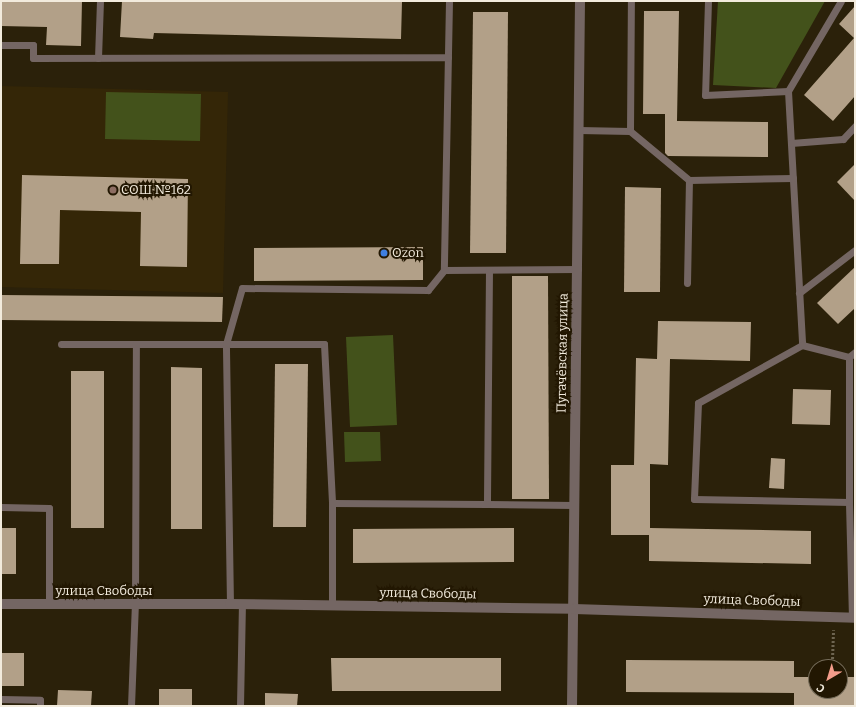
<!DOCTYPE html>
<html>
<head>
<meta charset="utf-8">
<style>
  body { margin:0 }
  #map { position:relative; width:856px; height:707px; overflow:hidden; background:#2b210a; font-family:Bitter,serif }
  div>[style] { position:absolute }
  [style*='--x'] { left:calc(var(--x)*1px); top:calc(var(--y)*1px); width:calc(var(--w)*1px); rotate:calc(var(--a)*1deg) }
  .built>* { inset:0; background:#342607 }
  .green>* { inset:0; background:#43521b }
  .building>* { inset:0; background:#b2a088 }
  .path>* { height:2.5px; margin-top:-1.25px; transform-origin:0; background:repeating-linear-gradient(90deg,#6e6551 0 2px,transparent 0 4px) }
  .service>* { height:7px; margin:-3.5px; padding:0 3.5px; transform-origin:3.5px; border-radius:3.5px; background:#746663 }
  .minor>* { height:10px; margin:-5px; padding:0 5px; transform-origin:5px; border-radius:5px; background:#746663 }
  .tertiary>* { height:10px; margin:-5px; padding:0 5px; transform-origin:5px; border-radius:5px; background:#746663 }
  .dots>* { width:11px; height:11px; translate:-50% -50%; box-sizing:border-box; border:2px solid #221702; border-radius:50% }
  span { translate:-50% -50%; white-space:nowrap; text-align:center; line-height:1.15; -webkit-text-stroke:4px #221702; paint-order:stroke }
  .poi-label { font-size:13px; color:#f2ebdd }
  .left { translate:0 -50%; text-align:left }
  .street-label { font-size:13px; color:#f2ebdd }
  .frame { position:absolute; inset:0; border:2px solid #f2ebdd; pointer-events:none }
  .north { position:absolute; left:808px; top:659px; width:40px; height:40px; box-sizing:border-box; background:#221702; border:1px solid #756c5a; border-radius:50%; rotate:218deg; font-size:11px; font-weight:700; line-height:16px; text-align:center; color:#f2ebdd }
  .north::after { content:''; display:block; margin:auto; width:14px; height:18px; background:#f49d8b; clip-path:polygon(50% 0,100% 100%,50% 72%,0 100%) }
</style>
</head>
<body>
<div id="map">
  <div class="built">
    <i style="clip-path:polygon(1px 86px,228px 92px,223px 293px,1px 287px)"></i>
  </div>
  <div class="green">
    <i style="clip-path:polygon(718px 1px,825px 1px,776px 88px,713px 85px)"></i>
    <i style="clip-path:polygon(106px 92px,201px 94px,200px 141px,105px 139px)"></i>
    <i style="clip-path:polygon(393px 335px,397px 425px,350px 427px,346px 337px)"></i>
    <i style="clip-path:polygon(344px 432px,380px 432px,381px 461px,345px 462px)"></i>
  </div>
  <div class="building">
    <i style="clip-path:polygon(1px 1px,82px 1px,81px 46px,46px 45px,47px 27px,1px 26px)"></i>
    <i style="clip-path:polygon(122px 1px,402px 2px,401px 39px,154px 33px,153px 39px,120px 37px)"></i>
    <i style="clip-path:polygon(855px 6px,855px 96px,833px 121px,804px 95px,854px 38px,839px 24px)"></i>
    <i style="clip-path:polygon(644px 11px,679px 11px,677px 121px,768px 122px,768px 157px,668px 156px,665px 153px,665px 114px,643px 114px)"></i>
    <i style="clip-path:polygon(473px 12px,508px 12px,506px 253px,470px 253px)"></i>
    <i style="clip-path:polygon(855px 164px,855px 201px,837px 182px)"></i>
    <i style="clip-path:polygon(22px 175px,188px 179px,187px 267px,140px 266px,141px 212px,60px 210px,59px 264px,20px 264px)"></i>
    <i style="clip-path:polygon(625px 187px,661px 188px,660px 292px,624px 292px)"></i>
    <i style="clip-path:polygon(423px 247px,423px 280px,254px 281px,254px 248px)"></i>
    <i style="clip-path:polygon(855px 267px,855px 308px,838px 324px,817px 303px)"></i>
    <i style="clip-path:polygon(512px 276px,548px 276px,549px 499px,512px 499px)"></i>
    <i style="clip-path:polygon(1px 295px,223px 297px,222px 322px,1px 320px)"></i>
    <i style="clip-path:polygon(658px 321px,751px 322px,750px 361px,670px 359px,668px 465px,650px 464px,650px 528px,811px 531px,811px 564px,649px 561px,649px 535px,611px 535px,611px 465px,634px 465px,636px 358px,657px 359px)"></i>
    <i style="clip-path:polygon(275px 364px,308px 364px,306px 527px,273px 527px)"></i>
    <i style="clip-path:polygon(171px 367px,202px 368px,202px 529px,171px 529px)"></i>
    <i style="clip-path:polygon(71px 371px,104px 371px,104px 528px,71px 528px)"></i>
    <i style="clip-path:polygon(793px 389px,831px 390px,830px 425px,792px 424px)"></i>
    <i style="clip-path:polygon(771px 458px,785px 459px,784px 489px,769px 488px)"></i>
    <i style="clip-path:polygon(1px 528px,16px 528px,16px 574px,1px 574px)"></i>
    <i style="clip-path:polygon(514px 528px,514px 562px,353px 563px,353px 529px)"></i>
    <i style="clip-path:polygon(1px 653px,24px 653px,24px 686px,1px 686px)"></i>
    <i style="clip-path:polygon(331px 658px,501px 658px,501px 691px,332px 691px)"></i>
    <i style="clip-path:polygon(626px 660px,794px 661px,794px 677px,816px 677px,816px 691px,840px 691px,840px 677px,855px 677px,855px 706px,794px 705px,794px 693px,626px 692px)"></i>
    <i style="clip-path:polygon(159px 689px,192px 689px,192px 706px,159px 706px)"></i>
    <i style="clip-path:polygon(58px 690px,92px 691px,91px 706px,57px 706px)"></i>
    <i style="clip-path:polygon(265px 693px,298px 694px,297px 706px,265px 706px)"></i>
  </div>
  <div class="path">
    <i style="--x:832;--y:667;--w:37;--a:-88"></i>
  </div>
  <div class="service">
    <i style="--x:449;--y:1;--w:269;--a:91.1"></i>
    <i style="--x:444;--y:270;--w:134;--a:-0.4"></i>
    <i style="--x:708;--y:1;--w:94;--a:91.8"></i>
    <i style="--x:705;--y:95;--w:83;--a:-2.8"></i>
    <i style="--x:788;--y:91;--w:104;--a:-59.5"></i>
    <i style="--x:1;--y:45;--w:32;--a:0"></i>
    <i style="--x:33;--y:45;--w:13;--a:90"></i>
    <i style="--x:33;--y:58;--w:415;--a:-0.1"></i>
    <i style="--x:98;--y:58;--w:57;--a:-88"></i>
    <i style="--x:788;--y:91;--w:254;--a:86.8"></i>
    <i style="--x:802;--y:345;--w:119;--a:150.9"></i>
    <i style="--x:698;--y:403;--w:96;--a:92.4"></i>
    <i style="--x:694;--y:499;--w:155;--a:1.1"></i>
    <i style="--x:579;--y:130;--w:51;--a:1.1"></i>
    <i style="--x:630;--y:131;--w:130;--a:-89.6"></i>
    <i style="--x:630;--y:131;--w:77;--a:39.7"></i>
    <i style="--x:689;--y:180;--w:104;--a:-1.1"></i>
    <i style="--x:791;--y:143;--w:52;--a:-4.4"></i>
    <i style="--x:843;--y:139;--w:18;--a:-47"></i>
    <i style="--x:489;--y:270;--w:234;--a:90.5"></i>
    <i style="--x:487;--y:504;--w:87;--a:0.7"></i>
    <i style="--x:687;--y:283;--w:103;--a:-88.9"></i>
    <i style="--x:799;--y:293;--w:71;--a:-37.5"></i>
    <i style="--x:61;--y:344;--w:263;--a:0"></i>
    <i style="--x:324;--y:344;--w:159;--a:87.1"></i>
    <i style="--x:802;--y:345;--w:49;--a:14.3"></i>
    <i style="--x:1;--y:507;--w:48;--a:1.2"></i>
    <i style="--x:49;--y:508;--w:96;--a:90"></i>
    <i style="--x:230;--y:604;--w:260;--a:-90.9"></i>
    <i style="--x:226;--y:344;--w:58;--a:-74.1"></i>
    <i style="--x:242;--y:288;--w:186;--a:0.6"></i>
    <i style="--x:428;--y:290;--w:26;--a:-51"></i>
    <i style="--x:332;--y:605;--w:102;--a:-90"></i>
    <i style="--x:332;--y:503;--w:155;--a:0.4"></i>
    <i style="--x:852;--y:618;--w:116;--a:-91.5"></i>
    <i style="--x:849;--y:502;--w:145;--a:-90"></i>
    <i style="--x:849;--y:357;--w:8;--a:-40"></i>
    <i style="--x:1;--y:699;--w:39;--a:1"></i>
    <i style="--x:40;--y:700;--w:6;--a:90"></i>
    <i style="--x:131;--y:706;--w:102;--a:-87.8"></i>
    <i style="--x:135;--y:604;--w:260;--a:-89.8"></i>
    <i style="--x:240;--y:706;--w:102;--a:-88.9"></i>
  </div>
  <div class="minor">
    <i style="--x:572;--y:706;--w:705;--a:-89.35"></i>
  </div>
  <div class="tertiary">
    <i style="--x:1;--y:604;--w:229;--a:0"></i>
    <i style="--x:230;--y:604;--w:344;--a:0.8"></i>
    <i style="--x:574;--y:609;--w:281;--a:1.8"></i>
  </div>
  <div class="dots">
    <i style="left:113px;top:190px;background:#8d6e63"></i>
    <i style="left:384px;top:253px;background:#3f7fe0"></i>
  </div>
  <div class="poi-label">
    <span class="left" style="left:121px;top:190px">СОШ №162</span>
    <span class="left" style="left:392px;top:253px">Ozon</span>
  </div>
  <div class="street-label">
    <span style="left:563px;top:353px;rotate:-89deg">Пугачёвская улица</span>
    <span style="left:104px;top:591px">улица Свободы</span>
    <span style="left:428px;top:594px;rotate:1deg">улица Свободы</span>
    <span style="left:752px;top:601px;rotate:2deg">улица Свободы</span>
  </div>
  <div class="frame"></div>
  <div class="north">С</div>
</div>
</body>
</html>
